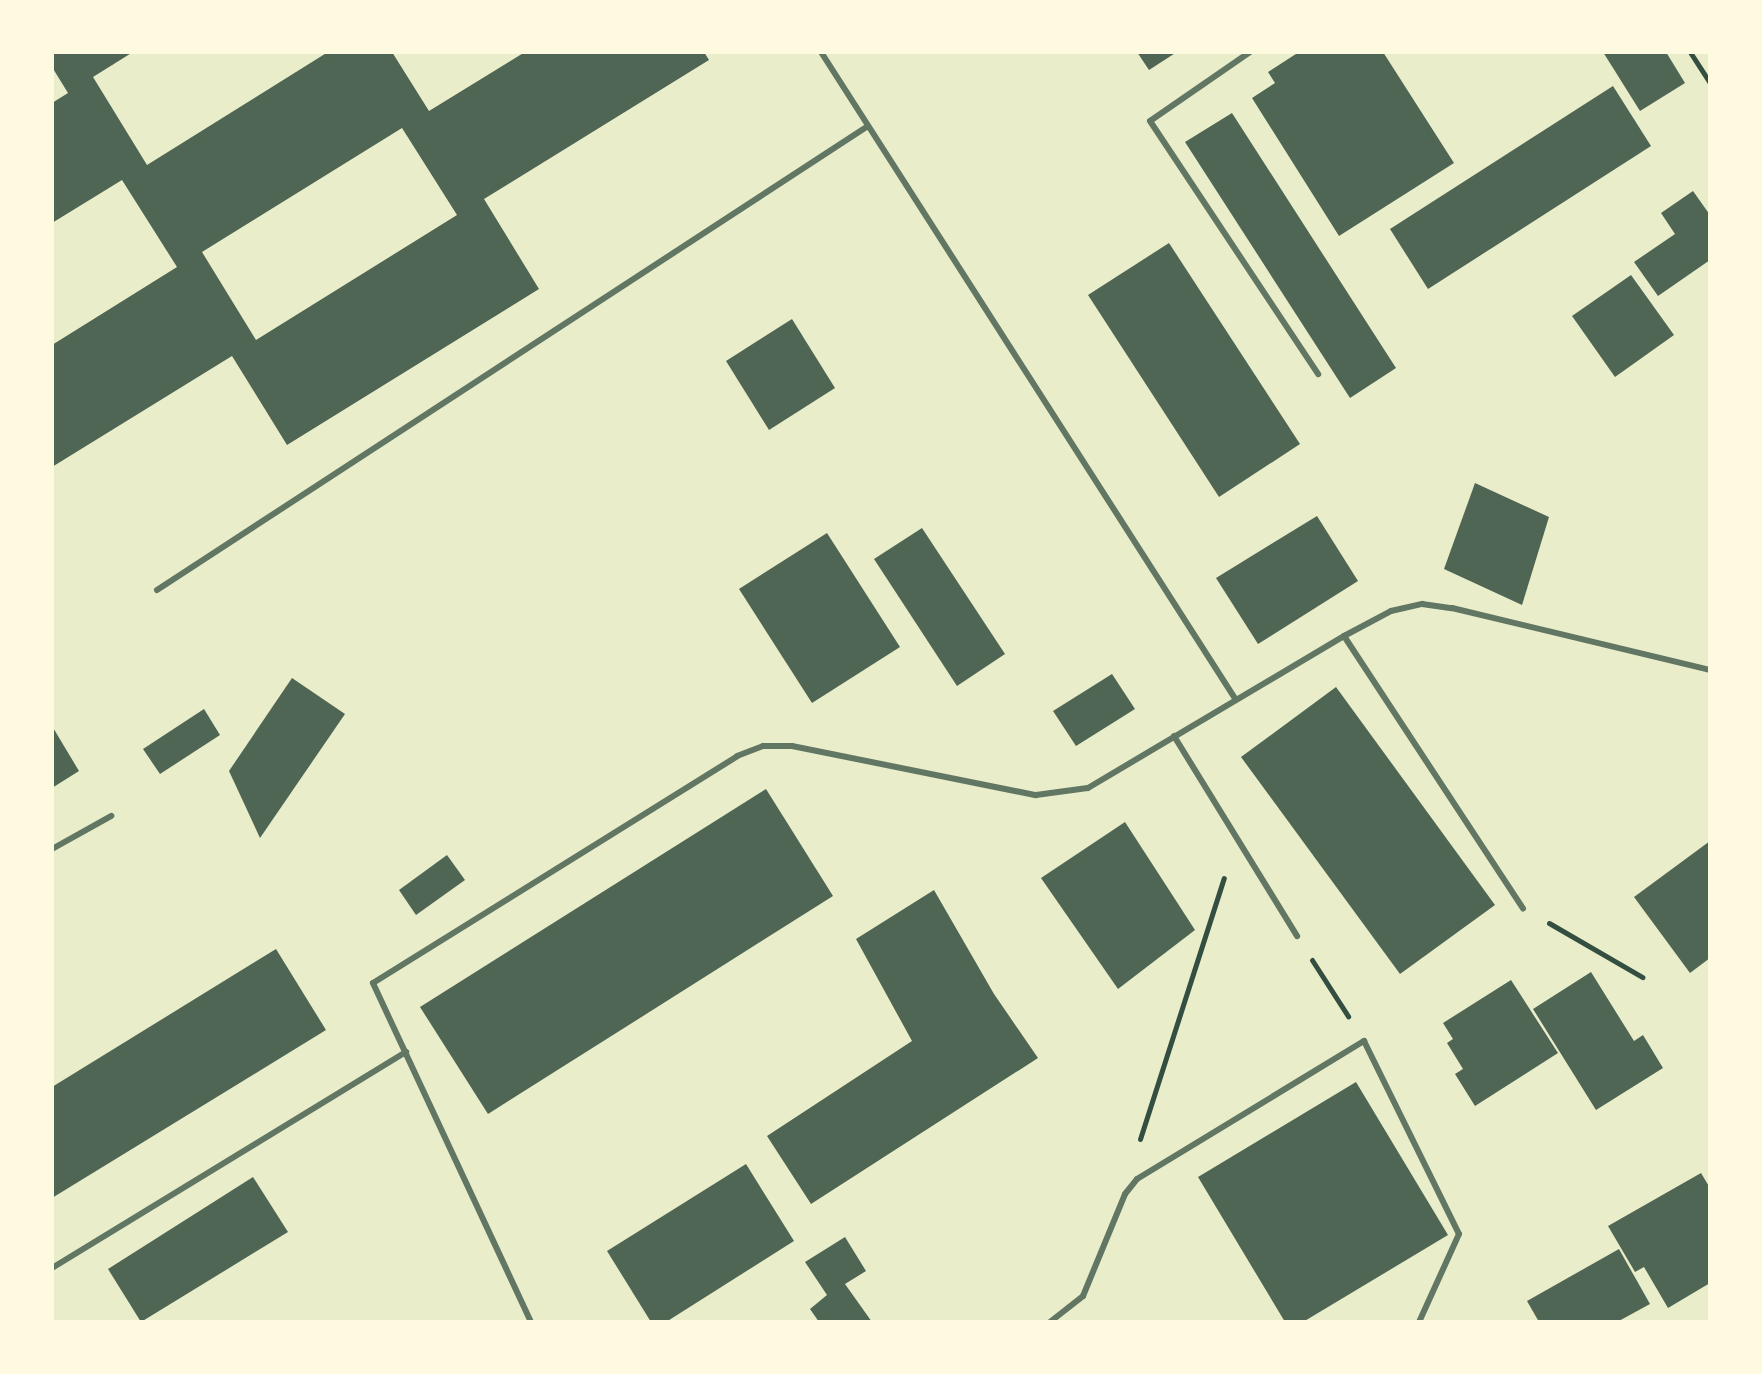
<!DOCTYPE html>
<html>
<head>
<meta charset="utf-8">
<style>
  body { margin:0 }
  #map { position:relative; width:1762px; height:1374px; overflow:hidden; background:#e9edc9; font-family:"Zilla Slab",serif }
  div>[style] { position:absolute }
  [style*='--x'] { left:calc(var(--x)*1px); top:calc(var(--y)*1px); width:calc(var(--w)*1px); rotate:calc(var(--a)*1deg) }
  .building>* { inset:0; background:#4f6655 }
  .path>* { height:5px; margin:-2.5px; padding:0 2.5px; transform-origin:2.5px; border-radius:2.5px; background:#344e41 }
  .service>* { height:6px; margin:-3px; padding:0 3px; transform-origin:3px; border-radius:3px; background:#617663 }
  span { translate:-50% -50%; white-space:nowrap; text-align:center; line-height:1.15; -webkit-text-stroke:8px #fefae0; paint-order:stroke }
  .frame { position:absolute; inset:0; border:54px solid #fefae0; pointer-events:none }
</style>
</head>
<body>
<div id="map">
  <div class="building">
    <i style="clip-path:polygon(evenodd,52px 52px,133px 52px,93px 77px,147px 165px,328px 52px,392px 52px,429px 111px,525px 52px,704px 52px,709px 60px,484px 199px,539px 289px,287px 445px,232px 356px,52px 467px,52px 345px,177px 267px,122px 180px,52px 223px,52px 103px,68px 93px,52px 67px,52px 52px,402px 128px,457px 215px,256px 340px,202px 252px,402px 128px)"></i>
    <i style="clip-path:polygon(1137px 52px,1177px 52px,1149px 70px)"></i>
    <i style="clip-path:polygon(1299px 52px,1383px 52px,1454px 163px,1339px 236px,1252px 98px,1275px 83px,1268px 72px)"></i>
    <i style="clip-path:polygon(1603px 52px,1666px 52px,1685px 83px,1640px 111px)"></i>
    <i style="clip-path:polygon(1613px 86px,1651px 146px,1428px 289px,1390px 229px)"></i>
    <i style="clip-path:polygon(1232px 113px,1396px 368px,1350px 398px,1185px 142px)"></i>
    <i style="clip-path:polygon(1693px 191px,1710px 215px,1710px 260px,1658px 296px,1634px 262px,1675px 234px,1661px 213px)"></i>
    <i style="clip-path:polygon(1169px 243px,1300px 444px,1219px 497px,1088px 295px)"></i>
    <i style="clip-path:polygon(1631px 275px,1674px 335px,1615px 377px,1572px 316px)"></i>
    <i style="clip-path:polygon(792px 319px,835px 388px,769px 430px,726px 361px)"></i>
    <i style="clip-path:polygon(1475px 483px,1549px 517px,1522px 605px,1444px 569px)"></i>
    <i style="clip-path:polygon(1317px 516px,1358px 581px,1258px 644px,1216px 578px)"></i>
    <i style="clip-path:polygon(922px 528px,1005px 654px,957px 686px,874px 559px)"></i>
    <i style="clip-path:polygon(827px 533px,900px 647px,812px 703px,739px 589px)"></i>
    <i style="clip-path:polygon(1112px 674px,1135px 709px,1076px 746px,1053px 711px)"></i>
    <i style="clip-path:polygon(292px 678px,345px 714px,260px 838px,229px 771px)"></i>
    <i style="clip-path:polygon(1336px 687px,1495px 905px,1400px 974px,1241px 757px)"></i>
    <i style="clip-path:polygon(204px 709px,220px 735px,160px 774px,143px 749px)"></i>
    <i style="clip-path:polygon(52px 726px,79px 771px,52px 788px)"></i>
    <i style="clip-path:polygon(766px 789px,833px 896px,488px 1114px,420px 1007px)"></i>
    <i style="clip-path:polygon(1125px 822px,1195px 930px,1118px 989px,1041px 878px)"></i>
    <i style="clip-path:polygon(1710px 841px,1710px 958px,1690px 973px,1634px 897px)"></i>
    <i style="clip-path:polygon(447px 855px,465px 880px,416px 915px,399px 890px)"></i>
    <i style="clip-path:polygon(934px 890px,994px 994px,1038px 1058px,811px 1204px,767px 1136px,912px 1041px,856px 939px)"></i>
    <i style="clip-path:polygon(276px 949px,326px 1030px,52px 1198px,52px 1087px)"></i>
    <i style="clip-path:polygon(1591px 972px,1634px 1041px,1643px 1035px,1663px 1068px,1596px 1110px,1533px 1009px)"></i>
    <i style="clip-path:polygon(1511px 980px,1558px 1053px,1475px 1106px,1455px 1074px,1463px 1069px,1447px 1043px,1453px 1039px,1443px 1023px)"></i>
    <i style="clip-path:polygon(1356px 1082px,1448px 1235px,1303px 1322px,1285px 1322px,1198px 1177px)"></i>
    <i style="clip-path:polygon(746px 1164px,794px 1241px,666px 1322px,651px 1322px,607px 1251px)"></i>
    <i style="clip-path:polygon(1701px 1173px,1710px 1188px,1710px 1283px,1668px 1308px,1644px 1267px,1635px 1272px,1608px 1226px)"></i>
    <i style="clip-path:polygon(253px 1177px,288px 1232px,141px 1322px,108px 1269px)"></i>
    <i style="clip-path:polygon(845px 1237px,866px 1271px,845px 1284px,872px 1322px,819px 1322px,810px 1309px,827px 1295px,805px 1262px)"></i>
    <i style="clip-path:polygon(1619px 1249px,1650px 1304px,1617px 1322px,1539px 1322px,1527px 1301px)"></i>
  </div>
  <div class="path">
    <i style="--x:1690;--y:52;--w:37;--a:57"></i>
    <i style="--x:1549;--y:923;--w:108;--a:30.1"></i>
    <i style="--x:1312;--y:960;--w:67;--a:57.3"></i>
    <i style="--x:1140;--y:1139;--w:274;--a:-72.2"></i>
  </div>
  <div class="service">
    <i style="--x:821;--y:52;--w:769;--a:57.36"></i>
    <i style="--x:1250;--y:52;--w:121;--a:145.4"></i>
    <i style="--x:1150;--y:121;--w:304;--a:56.4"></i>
    <i style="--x:157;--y:590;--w:849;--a:-33.13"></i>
    <i style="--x:1344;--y:636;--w:326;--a:56.7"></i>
    <i style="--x:1174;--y:736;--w:235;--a:58.4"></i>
    <i style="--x:52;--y:849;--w:68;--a:-29.2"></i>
    <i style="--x:52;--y:1268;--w:415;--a:-31.4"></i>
    <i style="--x:531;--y:1322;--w:374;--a:-115"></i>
    <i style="--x:373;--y:983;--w:429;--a:-31.9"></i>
    <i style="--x:737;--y:756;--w:28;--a:-21"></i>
    <i style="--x:763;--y:746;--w:29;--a:0"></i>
    <i style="--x:792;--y:746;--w:249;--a:11.4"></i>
    <i style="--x:1036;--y:795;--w:52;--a:-7.7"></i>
    <i style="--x:1088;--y:788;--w:298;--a:-30.7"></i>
    <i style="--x:1344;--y:636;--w:53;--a:-28"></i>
    <i style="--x:1391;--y:611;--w:32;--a:-13"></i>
    <i style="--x:1422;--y:604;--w:30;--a:8"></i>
    <i style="--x:1452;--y:608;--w:265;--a:13.5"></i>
    <i style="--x:1050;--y:1322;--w:42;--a:-38.2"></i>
    <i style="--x:1083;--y:1296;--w:110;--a:-67.6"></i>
    <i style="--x:1125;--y:1194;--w:19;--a:-51"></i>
    <i style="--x:1137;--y:1179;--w:266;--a:-31.3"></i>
    <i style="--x:1364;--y:1041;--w:215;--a:63.8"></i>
    <i style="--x:1459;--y:1234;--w:97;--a:114.4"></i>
  </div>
  <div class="frame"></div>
</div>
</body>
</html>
